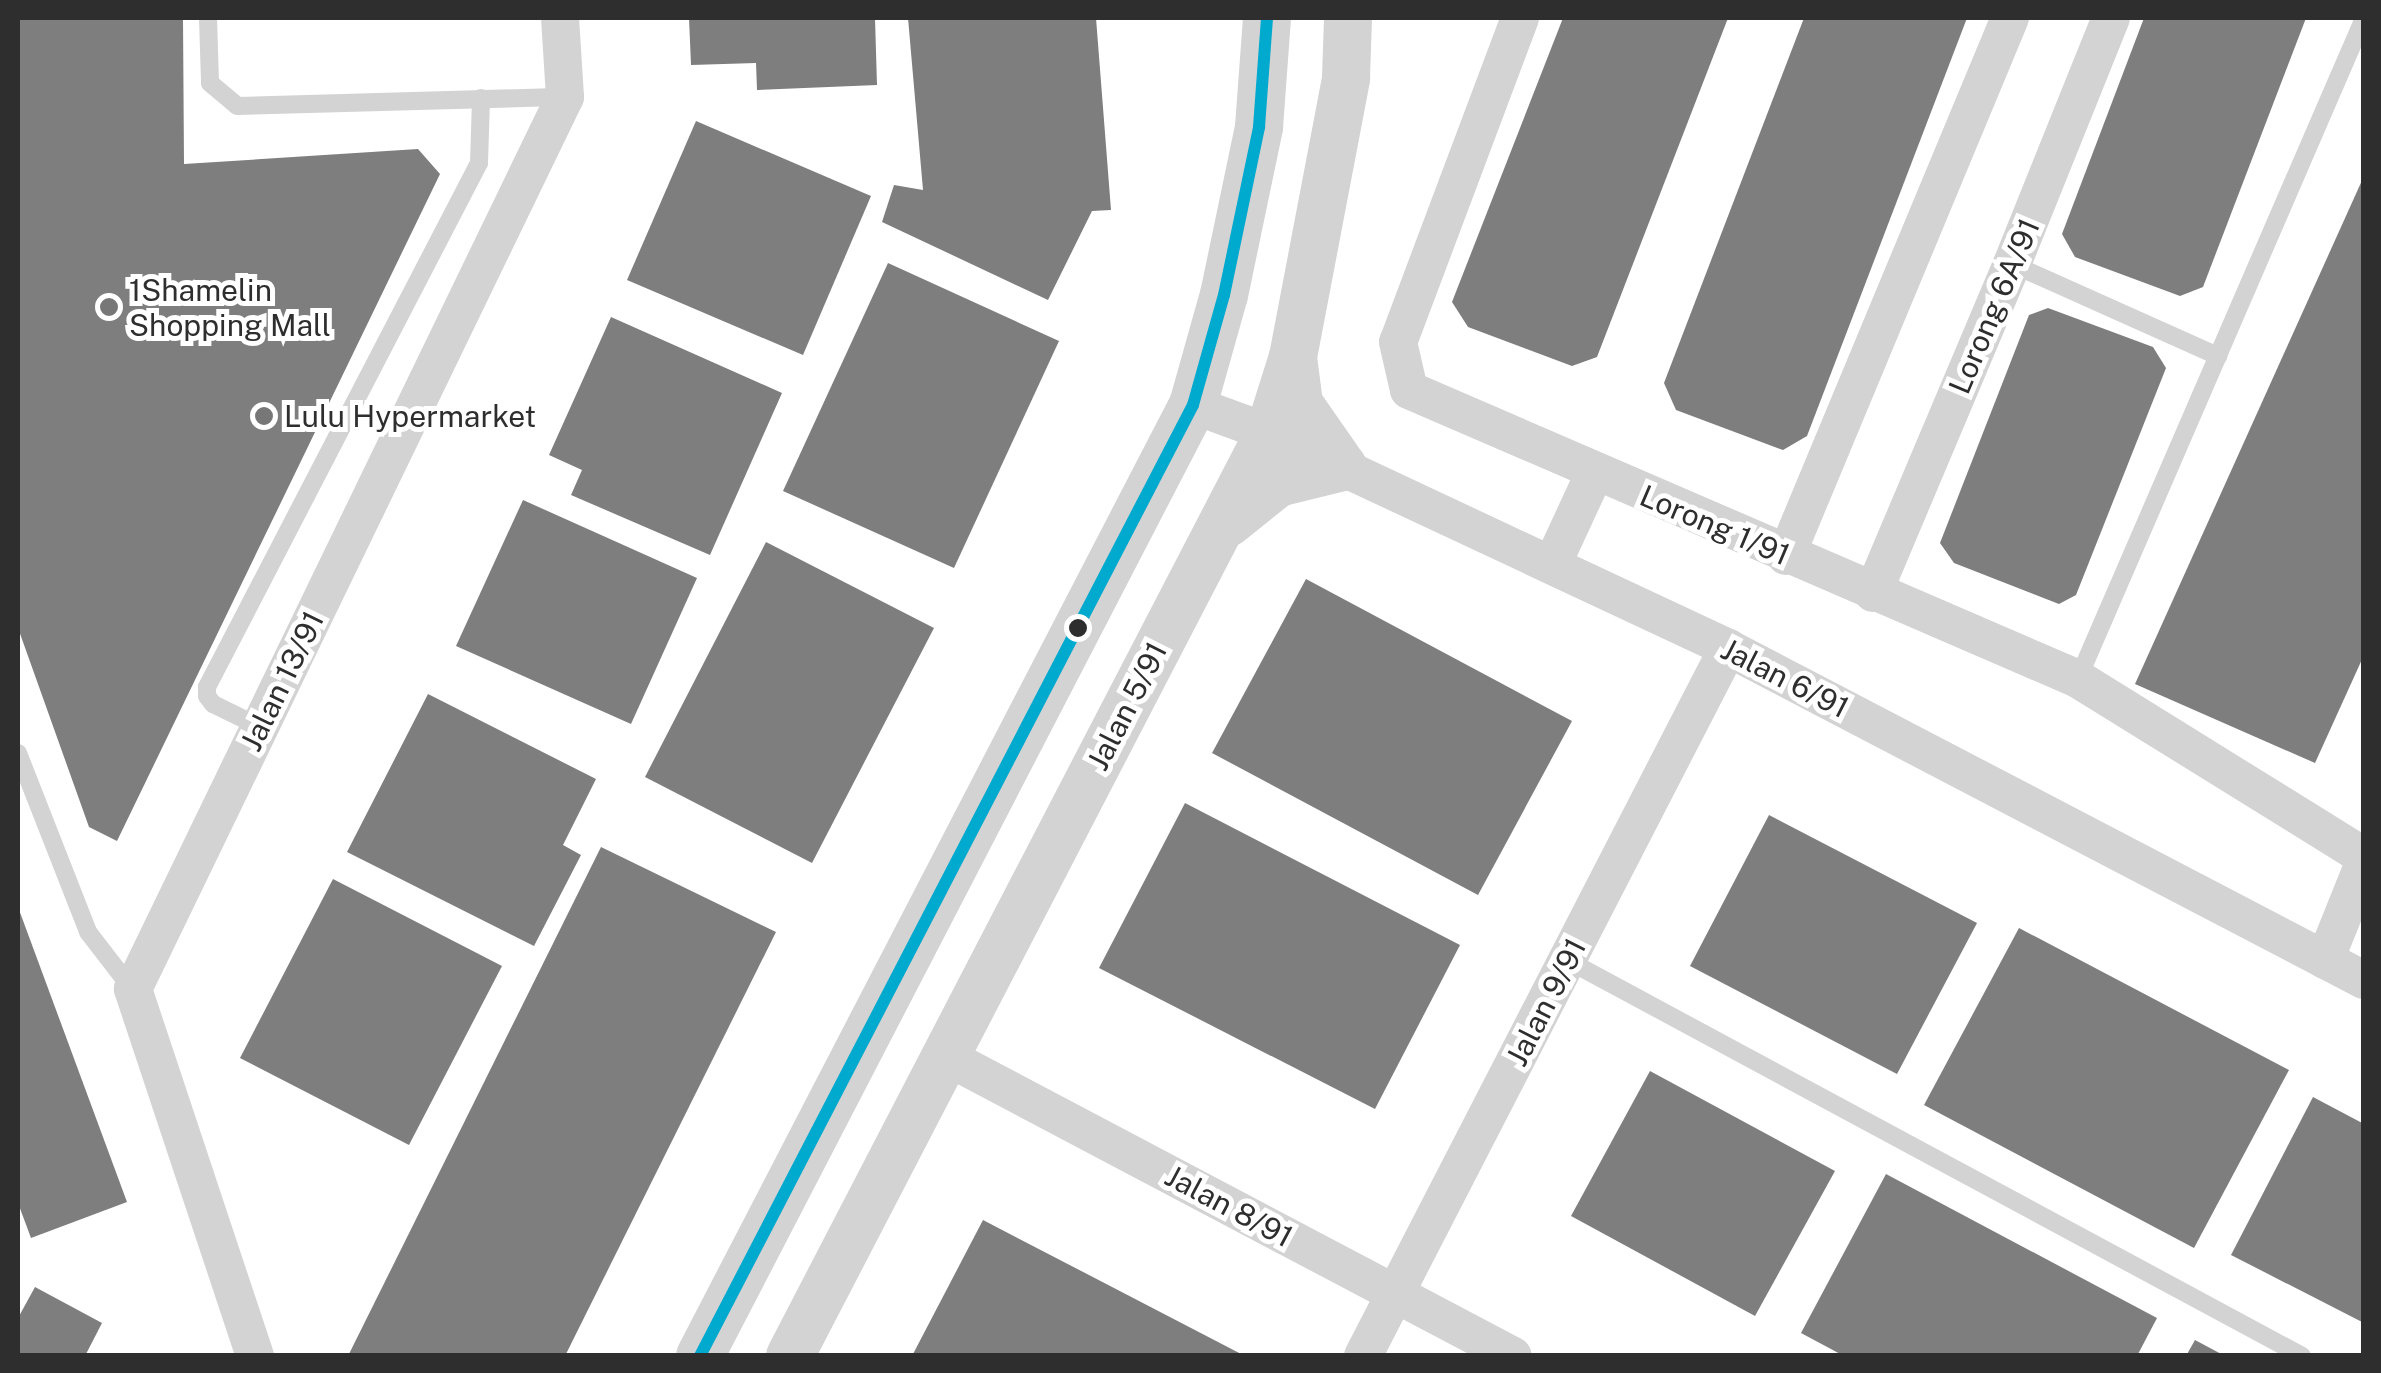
<!DOCTYPE html>
<html>
<head>
<meta charset="utf-8">
<style>
  body { margin:0 }
  #map { position:relative; width:2381px; height:1373px; overflow:hidden; background:#fff; font-family:"Public Sans",sans-serif }
  div>[style] { position:absolute }
  [style*='--x'] { left:calc(var(--x)*1px); top:calc(var(--y)*1px); width:calc(var(--w)*1px); rotate:calc(var(--a)*1deg) }
  .building>* { inset:0; background:#7e7e7e }
  .service>* { height:18px; margin:-9px; padding:0 9px; transform-origin:9px; border-radius:9px; background:#d3d3d3 }
  .minor>* { height:38px; margin:-19px; padding:0 19px; transform-origin:19px; border-radius:19px; background:#d3d3d3 }
  .tertiary>* { height:48px; margin:-24px; padding:0 24px; transform-origin:24px; border-radius:24px; background:#d3d3d3 }
  .bus-1>* { height:12px; margin:-6px; padding:0 6px; transform-origin:6px; border-radius:6px; background:#00a9ce }
  .dots>* { width:28px; height:28px; translate:-50% -50%; box-sizing:border-box; border:5px solid #fff; border-radius:50% }
  span { translate:-50% -50%; white-space:nowrap; text-align:center; line-height:1.15; -webkit-text-stroke:10px #fff; paint-order:stroke }
  .poi-label { font-size:30px; color:#2e2e2e }
  .left { translate:0 -50%; text-align:left }
  .street-label { font-size:30px; color:#2e2e2e }
  .frame { position:absolute; inset:0; border:20px solid #2e2e2e; pointer-events:none }
</style>
</head>
<body>
<div id="map">
  <div class="building">
    <i style="clip-path:polygon(18px 18px,183px 18px,184px 164px,418px 149px,440px 174px,117px 841px,89px 827px,18px 628px)"></i>
    <i style="clip-path:polygon(689px 18px,875px 18px,877px 85px,757px 90px,756px 63px,691px 65px)"></i>
    <i style="clip-path:polygon(908px 18px,1096px 18px,1111px 210px,1092px 211px,1048px 300px,882px 222px,894px 185px,923px 190px)"></i>
    <i style="clip-path:polygon(1563px 18px,1728px 18px,1597px 357px,1572px 366px,1468px 327px,1452px 302px)"></i>
    <i style="clip-path:polygon(1804px 18px,1967px 18px,1807px 436px,1783px 450px,1676px 410px,1664px 383px)"></i>
    <i style="clip-path:polygon(2144px 18px,2306px 18px,2203px 287px,2180px 296px,2075px 257px,2062px 234px)"></i>
    <i style="clip-path:polygon(696px 121px,871px 196px,803px 355px,627px 280px)"></i>
    <i style="clip-path:polygon(2364px 176px,2364px 655px,2315px 763px,2135px 684px)"></i>
    <i style="clip-path:polygon(888px 263px,1059px 341px,954px 568px,783px 491px)"></i>
    <i style="clip-path:polygon(2048px 308px,2153px 347px,2166px 368px,2076px 595px,2059px 604px,1954px 563px,1940px 543px,2029px 315px)"></i>
    <i style="clip-path:polygon(611px 317px,782px 393px,710px 555px,571px 495px,582px 470px,549px 455px)"></i>
    <i style="clip-path:polygon(523px 500px,697px 578px,631px 724px,456px 646px)"></i>
    <i style="clip-path:polygon(766px 542px,934px 628px,812px 863px,645px 777px)"></i>
    <i style="clip-path:polygon(1306px 579px,1572px 721px,1478px 895px,1212px 753px)"></i>
    <i style="clip-path:polygon(428px 694px,596px 779px,563px 845px,581px 855px,534px 946px,347px 852px)"></i>
    <i style="clip-path:polygon(1185px 803px,1460px 945px,1375px 1109px,1099px 968px)"></i>
    <i style="clip-path:polygon(1769px 815px,1977px 923px,1897px 1074px,1690px 966px)"></i>
    <i style="clip-path:polygon(601px 847px,776px 932px,565px 1356px,348px 1356px)"></i>
    <i style="clip-path:polygon(333px 879px,502px 966px,409px 1145px,240px 1058px)"></i>
    <i style="clip-path:polygon(18px 907px,127px 1202px,31px 1238px,18px 1203px)"></i>
    <i style="clip-path:polygon(2019px 928px,2289px 1070px,2194px 1248px,1924px 1105px)"></i>
    <i style="clip-path:polygon(1650px 1071px,1835px 1171px,1755px 1316px,1571px 1216px)"></i>
    <i style="clip-path:polygon(2313px 1097px,2364px 1124px,2364px 1323px,2231px 1255px)"></i>
    <i style="clip-path:polygon(1886px 1174px,2157px 1318px,2137px 1356px,1844px 1356px,1801px 1333px)"></i>
    <i style="clip-path:polygon(983px 1220px,1245px 1356px,912px 1356px)"></i>
    <i style="clip-path:polygon(35px 1287px,102px 1323px,85px 1356px,18px 1356px,18px 1318px)"></i>
    <i style="clip-path:polygon(2195px 1340px,2225px 1356px,2186px 1356px)"></i>
  </div>
  <div class="service">
    <i style="--x:208;--y:18;--w:65;--a:88.2"></i>
    <i style="--x:210;--y:83;--w:35;--a:40"></i>
    <i style="--x:237;--y:106;--w:328;--a:-1.6"></i>
    <i style="--x:2012;--y:264;--w:226;--a:24.1"></i>
    <i style="--x:2078;--y:679;--w:720;--a:-66.6"></i>
    <i style="--x:260;--y:727;--w:52;--a:-153.9"></i>
    <i style="--x:213;--y:704;--w:10;--a:-127"></i>
    <i style="--x:207;--y:696;--w:9;--a:-90"></i>
    <i style="--x:207;--y:687;--w:590;--a:-62.57"></i>
    <i style="--x:479;--y:163;--w:65;--a:-88.2"></i>
    <i style="--x:18;--y:753;--w:192;--a:68.6"></i>
    <i style="--x:88;--y:932;--w:72;--a:52.3"></i>
    <i style="--x:1567;--y:960;--w:835;--a:28.31"></i>
  </div>
  <div class="minor">
    <i style="--x:1520;--y:18;--w:346;--a:110.6"></i>
    <i style="--x:1398;--y:342;--w:49;--a:77.1"></i>
    <i style="--x:1409;--y:390;--w:729;--a:23.36"></i>
    <i style="--x:2078;--y:679;--w:336;--a:31.8"></i>
    <i style="--x:1193;--y:405;--w:81;--a:20.2"></i>
    <i style="--x:1269;--y:433;--w:507;--a:25.1"></i>
    <i style="--x:1728;--y:648;--w:717;--a:27.57"></i>
    <i style="--x:1786;--y:556;--w:583;--a:-67.4"></i>
    <i style="--x:1552;--y:565;--w:102;--a:-65.2"></i>
    <i style="--x:1873;--y:593;--w:357;--a:-67.1"></i>
    <i style="--x:2012;--y:264;--w:265;--a:-68.1"></i>
    <i style="--x:2325;--y:960;--w:105;--a:-68.1"></i>
    <i style="--x:945;--y:1056;--w:642;--a:27.84"></i>
    <i style="--x:255;--y:1356;--w:387;--a:-108.4"></i>
    <i style="--x:133;--y:989;--w:991;--a:-64.16"></i>
    <i style="--x:565;--y:97;--w:79;--a:-93.6"></i>
    <i style="--x:1363;--y:1356;--w:797;--a:-62.73"></i>
  </div>
  <div class="tertiary">
    <i style="--x:1228;--y:523;--w:64;--a:-38.7"></i>
    <i style="--x:1278;--y:483;--w:67;--a:-13.8"></i>
    <i style="--x:1343;--y:467;--w:77;--a:-124.9"></i>
    <i style="--x:1299;--y:404;--w:47;--a:-97.3"></i>
    <i style="--x:700;--y:1356;--w:1071;--a:-62.6"></i>
    <i style="--x:1193;--y:405;--w:114;--a:-74.3"></i>
    <i style="--x:1224;--y:295;--w:172;--a:-78.2"></i>
    <i style="--x:1259;--y:127;--w:109;--a:-85.8"></i>
    <i style="--x:790;--y:1356;--w:1040;--a:-62.57"></i>
    <i style="--x:1269;--y:433;--w:80;--a:-72.5"></i>
    <i style="--x:1293;--y:357;--w:284;--a:-79.2"></i>
    <i style="--x:1346;--y:78;--w:60;--a:-88.1"></i>
  </div>
  <div class="bus-1">
    <i style="--x:700;--y:1356;--w:1071;--a:-62.6"></i>
    <i style="--x:1193;--y:405;--w:114;--a:-74.3"></i>
    <i style="--x:1224;--y:295;--w:172;--a:-78.2"></i>
    <i style="--x:1259;--y:127;--w:109;--a:-85.8"></i>
  </div>
  <div class="dots">
    <i style="left:109px;top:307px;background:#777"></i>
    <i style="left:264px;top:416px;background:#777"></i>
    <i style="left:1078px;top:628px;background:#2e2e2e"></i>
  </div>
  <div class="poi-label">
    <span class="left" style="left:129px;top:307px">1Shamelin<br>Shopping Mall</span>
    <span class="left" style="left:284px;top:416px">Lulu Hypermarket</span>
  </div>
  <div class="street-label">
    <span style="left:1994px;top:306px;rotate:-67deg">Lorong 6A/91</span>
    <span style="left:1715px;top:525px;rotate:23deg">Lorong 1/91</span>
    <span style="left:1785px;top:678px;rotate:27deg">Jalan 6/91</span>
    <span style="left:282px;top:681px;rotate:-64deg">Jalan 13/91</span>
    <span style="left:1127px;top:706px;rotate:-63deg">Jalan 5/91</span>
    <span style="left:1546px;top:1002px;rotate:-63deg">Jalan 9/91</span>
    <span style="left:1229px;top:1206px;rotate:28deg">Jalan 8/91</span>
  </div>
  <div class="frame"></div>
</div>
</body>
</html>
